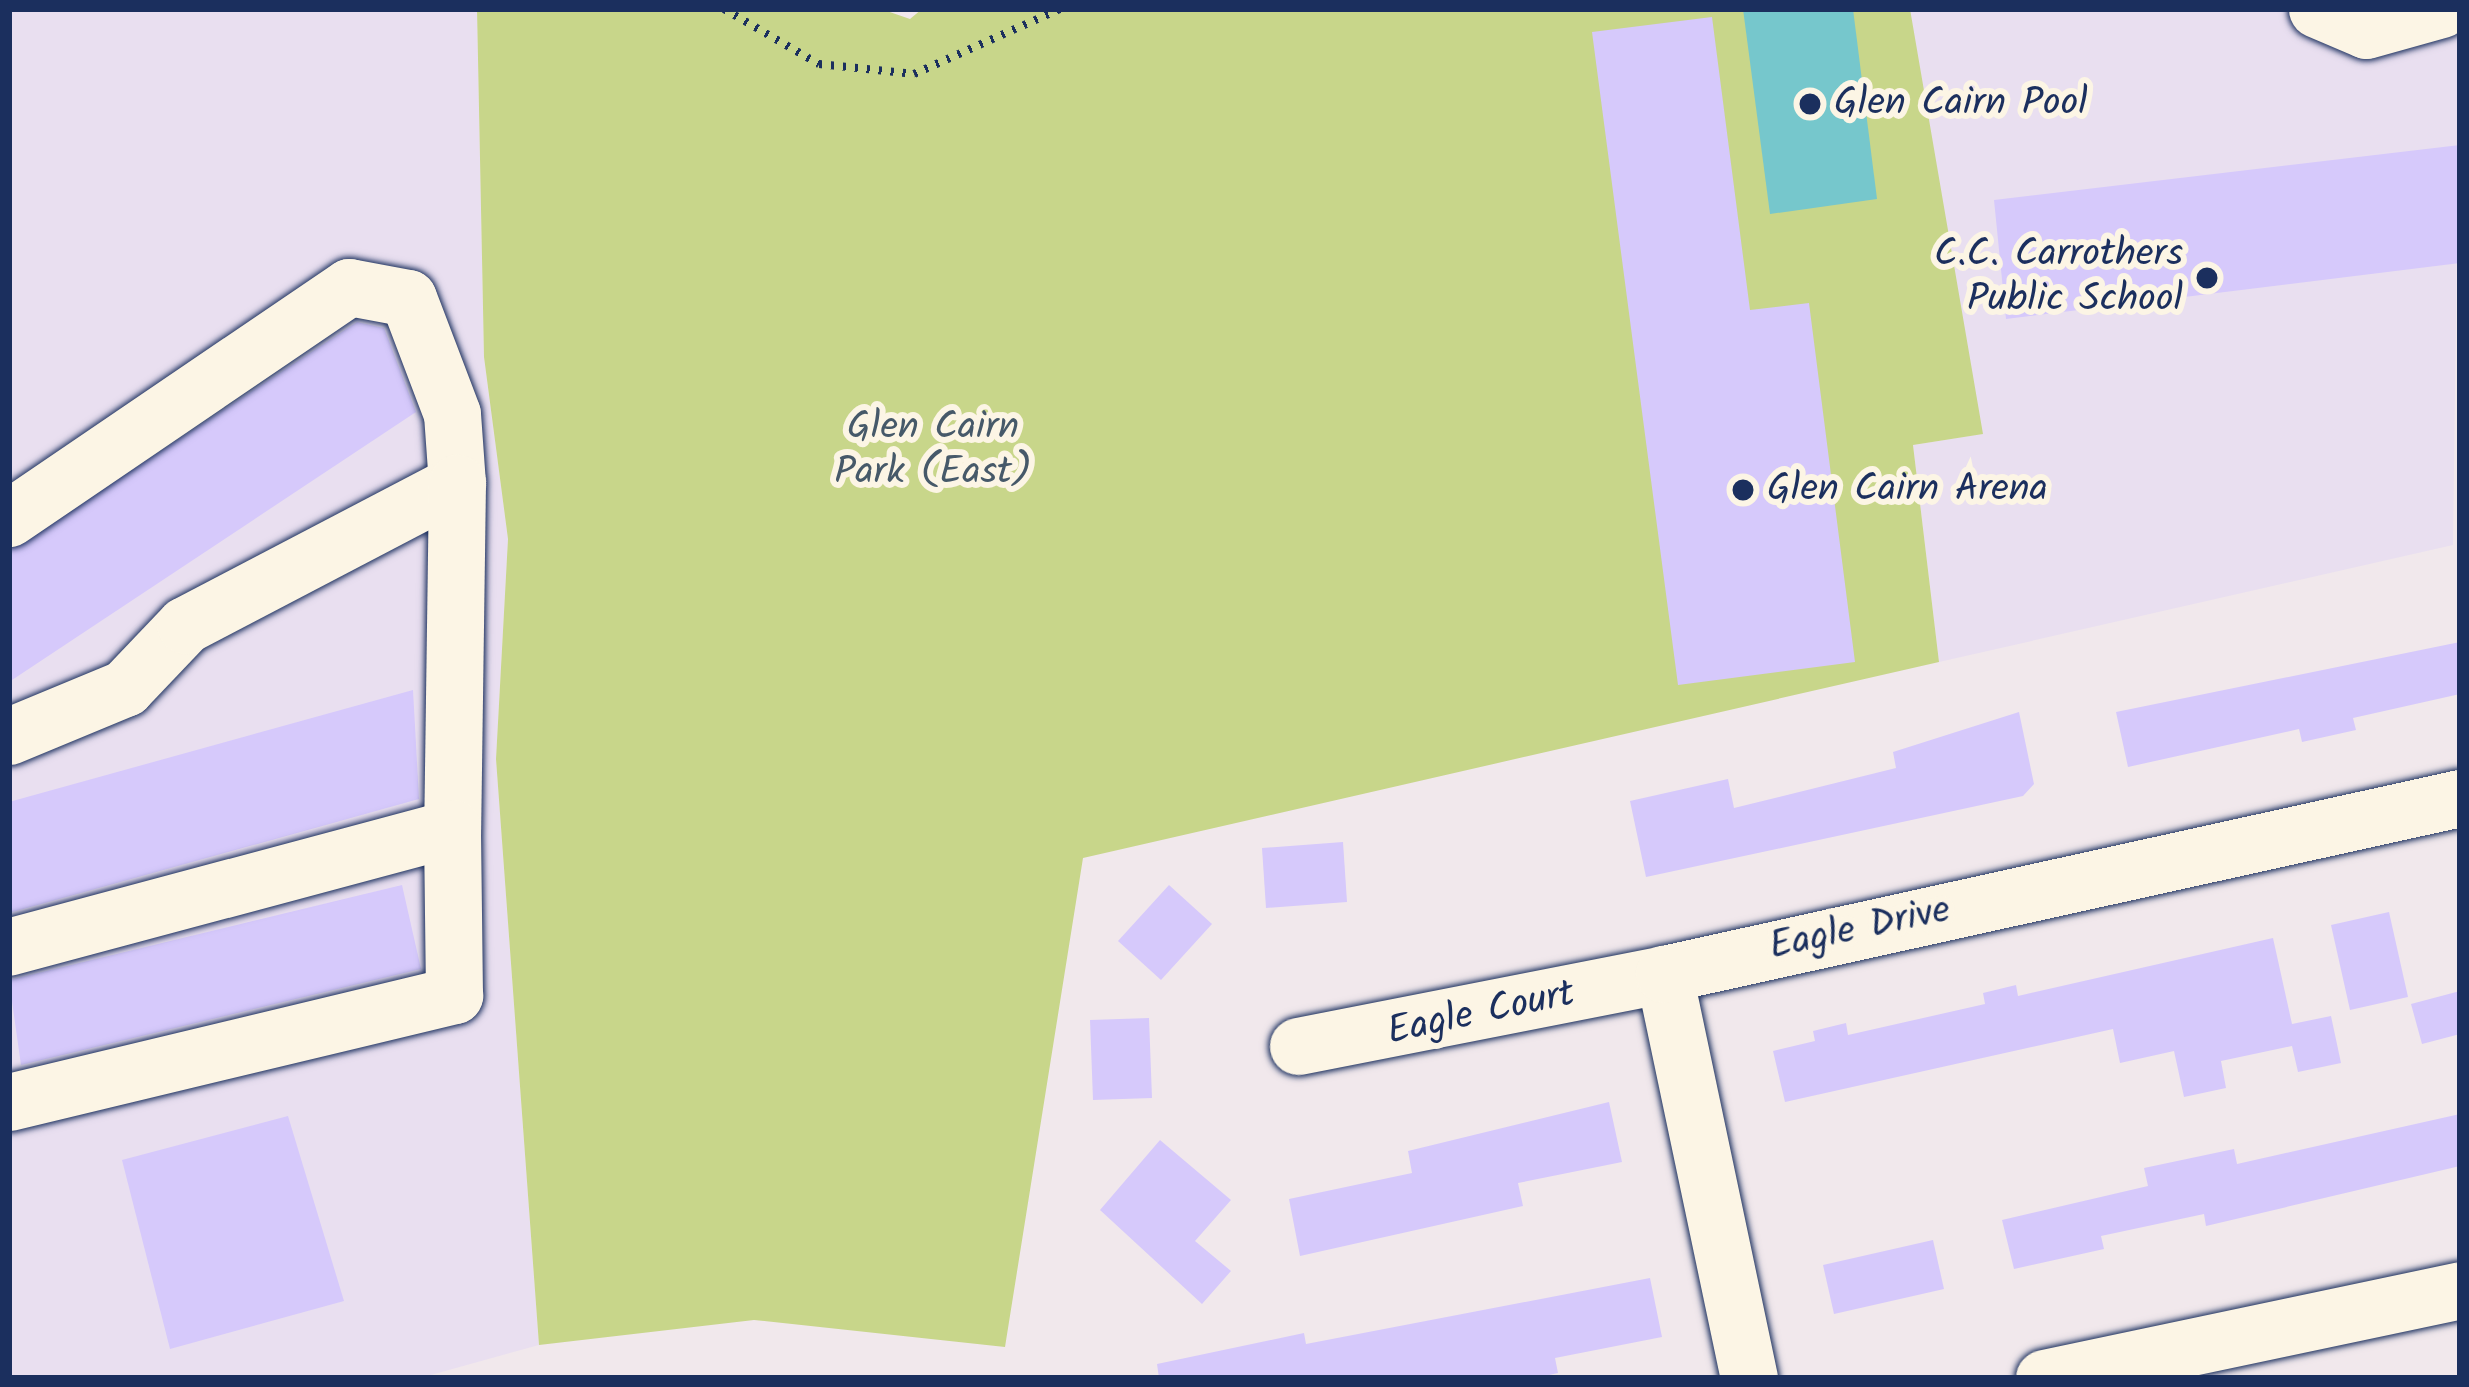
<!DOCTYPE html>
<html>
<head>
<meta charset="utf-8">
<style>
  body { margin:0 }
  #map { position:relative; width:2469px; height:1387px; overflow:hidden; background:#f1e8ec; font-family:Kalam,sans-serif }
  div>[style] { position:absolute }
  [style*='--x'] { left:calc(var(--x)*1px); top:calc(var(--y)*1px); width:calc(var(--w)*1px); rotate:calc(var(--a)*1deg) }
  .built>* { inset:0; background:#e9dff0 }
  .green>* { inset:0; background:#c8d68a }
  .water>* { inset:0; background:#76c7cc }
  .building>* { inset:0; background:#d6c9fb }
  .path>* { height:8px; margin-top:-4px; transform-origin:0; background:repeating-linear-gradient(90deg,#1b2f5e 0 3px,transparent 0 12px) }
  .roads { filter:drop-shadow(0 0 3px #1b2f5e) drop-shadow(0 0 3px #1b2f5e) }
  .minor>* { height:57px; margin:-28.5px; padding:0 28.5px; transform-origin:28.5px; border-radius:28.5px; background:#fcf5e5 }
  .dots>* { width:33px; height:33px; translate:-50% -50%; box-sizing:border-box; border:6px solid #fcf5e5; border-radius:50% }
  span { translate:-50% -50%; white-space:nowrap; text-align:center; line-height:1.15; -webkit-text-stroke:12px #fcf5e5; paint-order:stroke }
  .poi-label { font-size:39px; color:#1b2f5e }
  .left { translate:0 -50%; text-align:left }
  .right { translate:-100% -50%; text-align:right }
  .park-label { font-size:39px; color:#465969 }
  .street-label { font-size:39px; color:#1b2f5e }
  .frame { position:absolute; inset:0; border:12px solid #1b2f5e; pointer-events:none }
</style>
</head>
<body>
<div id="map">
  <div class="built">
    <i style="clip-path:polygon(9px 9px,477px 9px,484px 357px,508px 539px,496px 759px,539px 1345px,420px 1378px,9px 1378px)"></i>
    <i style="clip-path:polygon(1908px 9px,2460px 9px,2453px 545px,1939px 662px,1913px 445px,1982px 434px)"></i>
  </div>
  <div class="green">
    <i style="clip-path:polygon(477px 9px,881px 9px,910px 19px,922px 9px,1910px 9px,1983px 434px,1913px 445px,1939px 662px,1083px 858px,1005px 1347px,754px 1320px,539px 1345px,496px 759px,508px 539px,484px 357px)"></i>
  </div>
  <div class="water">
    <i style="clip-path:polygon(1743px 9px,1853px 9px,1877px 199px,1770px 214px)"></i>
  </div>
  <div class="building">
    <i style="clip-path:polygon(1712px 17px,1750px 310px,1809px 303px,1855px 662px,1678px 685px,1592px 32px)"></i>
    <i style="clip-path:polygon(2460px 145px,2460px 263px,2006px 319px,1994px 200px)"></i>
    <i style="clip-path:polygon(357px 322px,384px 328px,416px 412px,9px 682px,9px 551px)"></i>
    <i style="clip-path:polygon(2460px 642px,2460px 694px,2353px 718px,2356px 730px,2302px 742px,2299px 729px,2128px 767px,2116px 712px)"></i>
    <i style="clip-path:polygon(413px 690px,419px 799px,9px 913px,9px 802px)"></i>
    <i style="clip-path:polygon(2019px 712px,2034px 784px,2023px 796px,1646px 877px,1630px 801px,1728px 779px,1734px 808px,1896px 768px,1893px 752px)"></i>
    <i style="clip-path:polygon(1343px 842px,1347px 902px,1266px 908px,1262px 848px)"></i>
    <i style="clip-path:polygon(402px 885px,421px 969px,21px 1065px,9px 980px)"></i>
    <i style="clip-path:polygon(1169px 885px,1212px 924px,1161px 980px,1118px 941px)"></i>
    <i style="clip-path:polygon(2389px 912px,2408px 997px,2350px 1010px,2331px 925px)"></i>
    <i style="clip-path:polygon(2273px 938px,2292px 1024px,2331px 1016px,2341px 1063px,2298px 1072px,2292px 1046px,2221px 1061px,2226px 1088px,2184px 1097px,2174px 1051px,2120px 1063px,2113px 1029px,1785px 1102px,1773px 1051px,1815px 1041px,1813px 1031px,1846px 1023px,1848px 1035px,1985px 1004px,1983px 993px,2016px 985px,2018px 996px)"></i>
    <i style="clip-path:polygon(2460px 991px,2460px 1034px,2422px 1044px,2411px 1004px)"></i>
    <i style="clip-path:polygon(1149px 1018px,1152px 1098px,1093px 1100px,1090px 1020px)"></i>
    <i style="clip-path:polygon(1609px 1102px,1622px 1162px,1518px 1183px,1523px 1206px,1300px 1256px,1289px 1199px,1412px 1173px,1408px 1151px)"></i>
    <i style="clip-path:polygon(2460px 1114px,2460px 1166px,2206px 1226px,2204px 1214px,2101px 1236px,2104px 1249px,2014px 1269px,2002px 1220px,2148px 1186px,2144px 1168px,2234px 1149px,2237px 1164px)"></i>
    <i style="clip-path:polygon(288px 1116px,344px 1301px,170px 1349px,122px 1160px)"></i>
    <i style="clip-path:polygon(1160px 1140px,1231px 1200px,1195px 1241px,1231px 1271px,1202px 1304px,1100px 1210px)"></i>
    <i style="clip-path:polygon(1933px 1240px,1944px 1289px,1834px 1314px,1823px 1265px)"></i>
    <i style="clip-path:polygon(1650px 1278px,1662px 1337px,1555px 1358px,1558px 1373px,1536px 1378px,1159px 1378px,1157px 1364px,1304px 1333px,1306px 1344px)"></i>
  </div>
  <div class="path">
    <i style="--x:724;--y:9;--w:110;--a:30.1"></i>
    <i style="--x:819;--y:64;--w:96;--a:6"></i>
    <i style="--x:914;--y:74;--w:160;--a:-24"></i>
  </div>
  <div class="roads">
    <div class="minor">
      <i style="--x:2317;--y:9;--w:53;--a:23.2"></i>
      <i style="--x:2366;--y:30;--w:78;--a:-15.6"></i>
      <i style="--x:9;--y:518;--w:411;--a:-34.2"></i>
      <i style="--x:349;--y:287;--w:60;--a:10.6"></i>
      <i style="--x:408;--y:298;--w:124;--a:69.2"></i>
      <i style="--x:452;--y:414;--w:69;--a:85.9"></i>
      <i style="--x:9;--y:736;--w:126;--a:-22.5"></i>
      <i style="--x:125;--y:688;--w:87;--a:-46.4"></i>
      <i style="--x:185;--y:625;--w:307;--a:-27.6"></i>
      <i style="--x:457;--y:483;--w:345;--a:90.8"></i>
      <i style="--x:452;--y:828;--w:459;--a:165"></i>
      <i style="--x:1298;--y:1046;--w:373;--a:-11.1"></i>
      <i style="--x:9;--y:1102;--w:458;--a:-13.5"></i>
      <i style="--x:454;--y:995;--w:167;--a:-90.7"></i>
      <i style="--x:1749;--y:1378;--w:413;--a:-101.9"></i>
      <i style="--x:1664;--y:974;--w:815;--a:-12.47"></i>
      <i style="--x:2044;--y:1378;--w:425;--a:-11.9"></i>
    </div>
  </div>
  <div class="dots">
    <i style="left:1810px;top:104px;background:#1b2f5e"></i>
    <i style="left:2207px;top:278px;background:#1b2f5e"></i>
    <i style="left:1743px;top:490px;background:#1b2f5e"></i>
  </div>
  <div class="poi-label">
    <span class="left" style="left:1834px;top:104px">Glen Cairn Pool</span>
    <span class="right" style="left:2183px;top:278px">C.C. Carrothers<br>Public School</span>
    <span class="left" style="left:1767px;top:490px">Glen Cairn Arena</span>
  </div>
  <div class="park-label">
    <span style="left:933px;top:451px">Glen Cairn<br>Park (East)</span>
  </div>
  <div class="street-label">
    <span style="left:1860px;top:930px;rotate:-12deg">Eagle Drive</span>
    <span style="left:1481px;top:1014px;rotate:-12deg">Eagle Court</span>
  </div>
  <div class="frame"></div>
</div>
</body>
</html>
